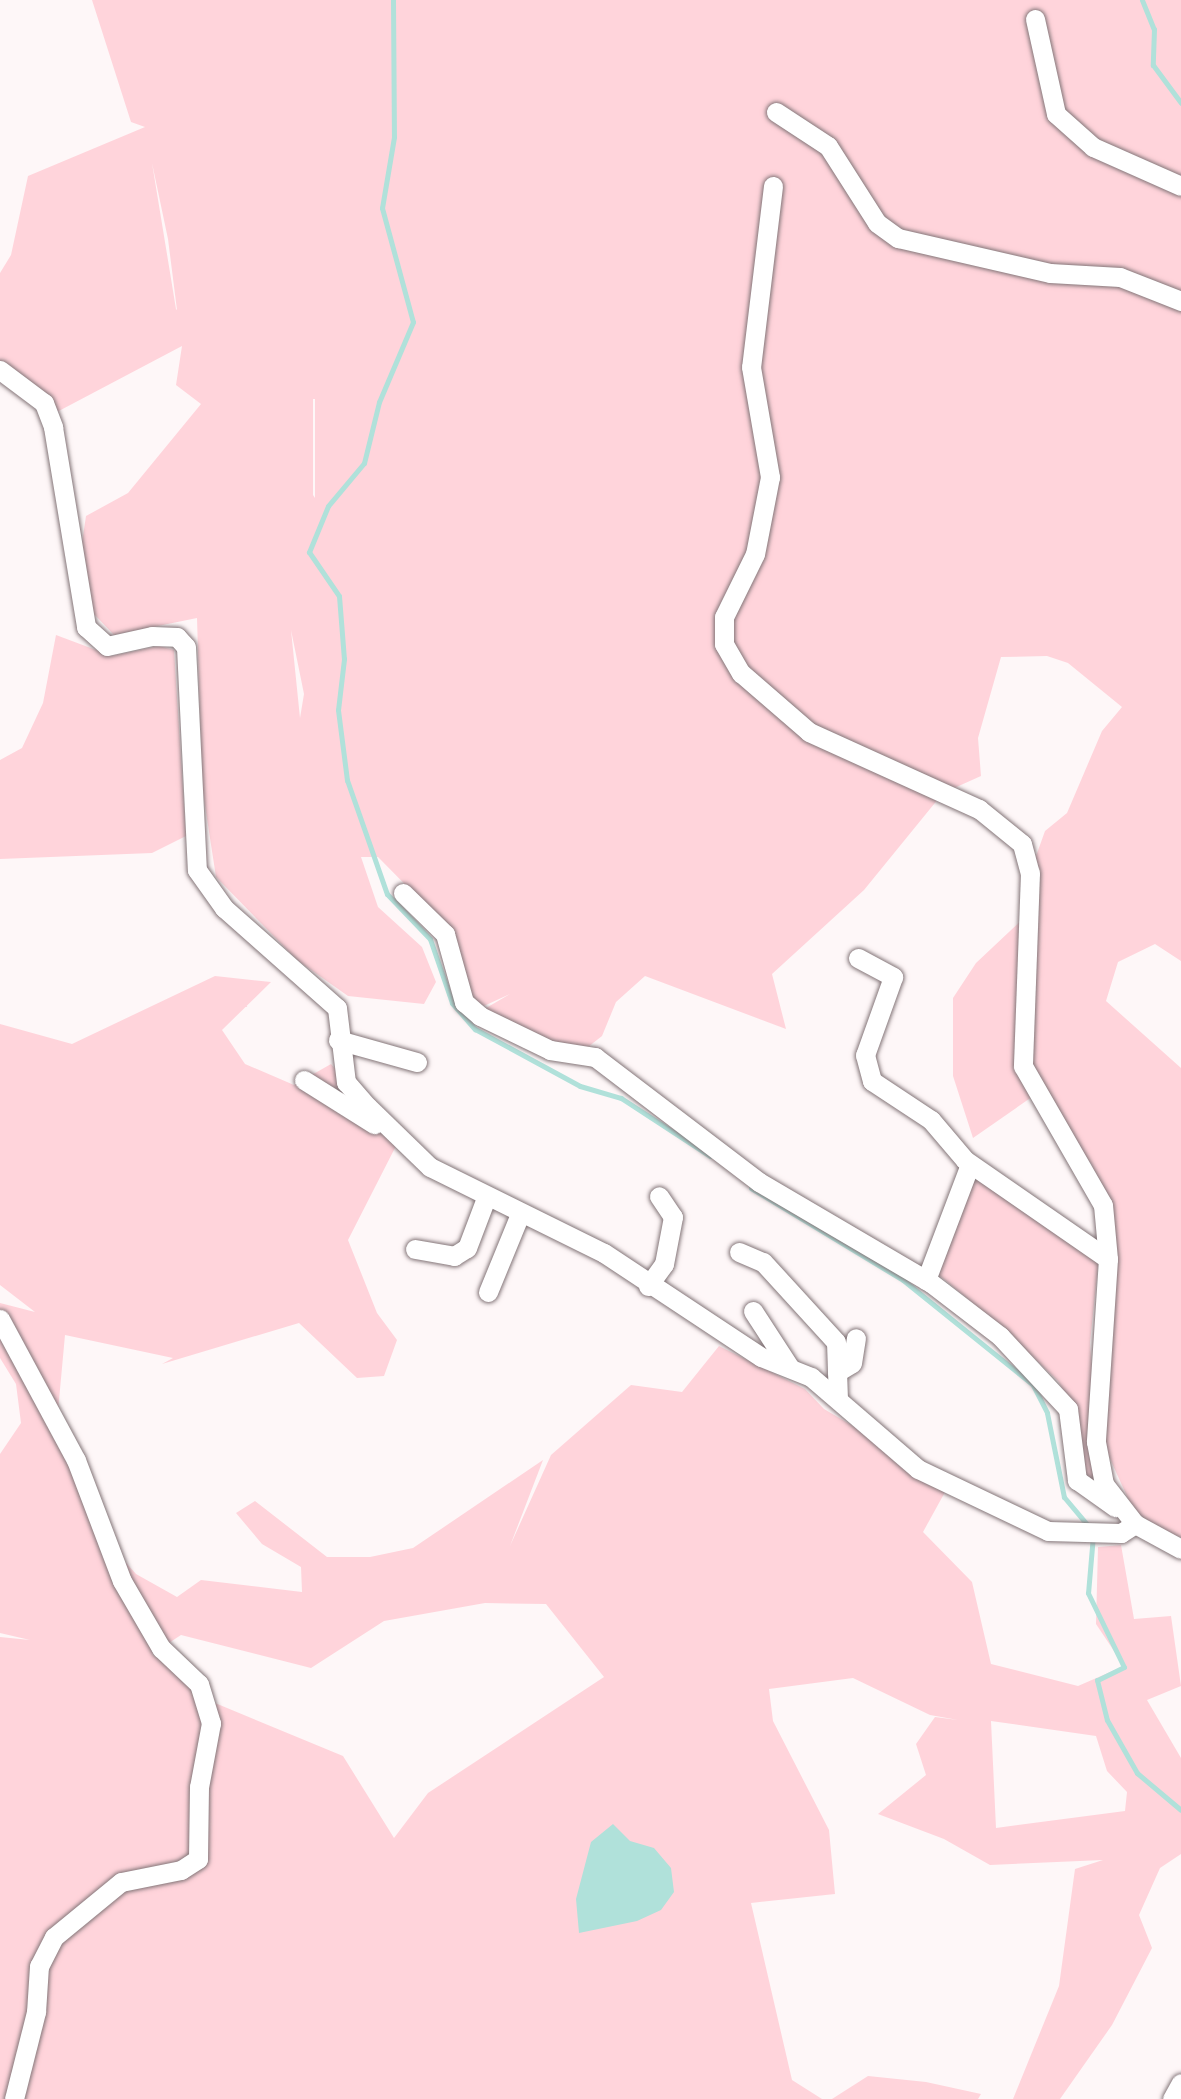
<!DOCTYPE html>
<html>
<head>
<meta charset="utf-8">
<style>
  body { margin:0 }
  #map { position:relative; width:1181px; height:2099px; overflow:hidden; background:#fef7f8; font-family:"Nunito Sans",sans-serif }
  div>[style] { position:absolute }
  [style*='--x'] { left:calc(var(--x)*1px); top:calc(var(--y)*1px); width:calc(var(--w)*1px); rotate:calc(var(--a)*1deg) }
  .green>* { inset:0; background:#ffd4db }
  .water>* { inset:0; background:#b0e1da }
  .stream>* { height:5px; margin:-2.5px; padding:0 2.5px; transform-origin:2.5px; border-radius:2.5px; background:#b0e1da }
  .roads { filter:drop-shadow(0 0 2px #837578) drop-shadow(0 0 2px #837578) }
  .minor>* { height:19px; margin:-9.5px; padding:0 9.5px; transform-origin:9.5px; border-radius:9.5px; background:#fff }
  span { translate:-50% -50%; white-space:nowrap; text-align:center; line-height:1.15; -webkit-text-stroke:7px #fef7f8; paint-order:stroke }
</style>
</head>
<body>
<div id="map">
  <div class="green">
    <i style="clip-path:polygon(evenodd,92px 0,1181px 0,1181px 961px,1155px 944px,1118px 962px,1106px 1001px,1181px 1068px,1181px 1537px,1141px 1527px,1101px 1439px,1114px 1237px,1092px 1165px,1039px 1092px,973px 1138px,953px 1076px,953px 998px,976px 963px,1025px 917px,1030px 873px,1045px 831px,1067px 813px,1102px 731px,1122px 707px,1068px 663px,1047px 656px,1001px 657px,978px 738px,981px 776px,943px 793px,864px 890px,772px 974px,786px 1029px,645px 976px,616px 1002px,602px 1036px,588px 1047px,556px 1048px,481px 1011px,510px 994px,475px 1010px,451px 931px,378px 857px,361px 857px,378px 907px,422px 947px,436px 982px,424px 1004px,348px 996px,297px 960px,216px 877px,202px 786px,197px 618px,114px 635px,93px 613px,82px 543px,86px 516px,128px 493px,201px 404px,176px 385px,182px 346px,55px 413px,0 361px,0 273px,11px 255px,28px 176px,145px 127px,131px 122px,92px 0,152px 163px,168px 239px,177px 310px,176px 309px,152px 163px,92px 0,313px 399px,315px 399px,315px 498px,313px 495px,313px 399px,92px 0,291px 630px,304px 694px,300px 718px,291px 630px)"></i>
    <i style="clip-path:polygon(56px 635px,112px 656px,159px 646px,174px 650px,186px 836px,152px 853px,0 859px,0 760px,22px 748px,43px 703px)"></i>
    <i style="clip-path:polygon(evenodd,215px 976px,271px 982px,222px 1030px,245px 1064px,294px 1085px,331px 1064px,398px 1142px,348px 1240px,377px 1313px,397px 1340px,384px 1376px,357px 1378px,299px 1323px,162px 1364px,173px 1358px,65px 1335px,57px 1422px,104px 1538px,136px 1574px,177px 1597px,201px 1580px,302px 1592px,301px 1567px,262px 1544px,236px 1513px,255px 1501px,327px 1557px,370px 1557px,413px 1548px,543px 1460px,510px 1546px,551px 1455px,631px 1385px,682px 1392px,719px 1346px,805px 1389px,824px 1409px,950px 1483px,923px 1532px,972px 1582px,991px 1664px,1078px 1686px,1124px 1666px,1096px 1624px,1098px 1547px,1121px 1545px,1134px 1619px,1171px 1616px,1181px 1686px,1147px 1700px,1181px 1758px,1181px 1854px,1160px 1868px,1139px 1915px,1152px 1948px,1112px 2025px,1060px 2099px,1013px 2099px,1059px 1986px,1075px 1869px,1103px 1860px,990px 1865px,944px 1839px,878px 1814px,926px 1775px,916px 1744px,935px 1717px,958px 1720px,930px 1715px,853px 1678px,769px 1689px,773px 1721px,829px 1830px,835px 1894px,751px 1903px,792px 2080px,822px 2099px,0 2099px,0 1637px,30px 1640px,0 1633px,0 1454px,21px 1423px,16px 1384px,0 1358px,0 1303px,35px 1312px,0 1285px,0 1024px,72px 1044px,215px 976px,485px 1603px,546px 1604px,604px 1677px,428px 1793px,394px 1838px,343px 1756px,215px 1703px,152px 1654px,181px 1635px,311px 1668px,384px 1621px,485px 1603px,215px 976px,991px 1721px,1096px 1736px,1107px 1771px,1127px 1792px,1125px 1811px,996px 1828px,991px 1721px)"></i>
    <i style="clip-path:polygon(987px 1178px,1099px 1256px,1090px 1343px,1101px 1495px,1072px 1467px,1072px 1406px,1058px 1381px,1031px 1355px,1012px 1348px,998px 1324px,939px 1275px,966px 1182px)"></i>
    <i style="clip-path:polygon(868px 2076px,926px 2082px,981px 2094px,978px 2099px,832px 2099px)"></i>
  </div>
  <div class="water">
    <i style="clip-path:polygon(613px 1824px,630px 1841px,654px 1848px,671px 1868px,674px 1892px,661px 1910px,637px 1921px,579px 1933px,576px 1899px,591px 1842px)"></i>
  </div>
  <div class="stream">
    <i style="--x:393;--y:0;--w:137;--a:89.6"></i>
    <i style="--x:394;--y:137;--w:72;--a:99.6"></i>
    <i style="--x:382;--y:208;--w:118;--a:74.8"></i>
    <i style="--x:413;--y:322;--w:87;--a:113"></i>
    <i style="--x:379;--y:402;--w:63;--a:103.8"></i>
    <i style="--x:364;--y:463;--w:56;--a:129.9"></i>
    <i style="--x:328;--y:506;--w:50;--a:112.4"></i>
    <i style="--x:309;--y:552;--w:53;--a:55.7"></i>
    <i style="--x:339;--y:596;--w:63;--a:85.5"></i>
    <i style="--x:344;--y:659;--w:51;--a:96.7"></i>
    <i style="--x:338;--y:710;--w:71;--a:82.7"></i>
    <i style="--x:347;--y:780;--w:121;--a:70.7"></i>
    <i style="--x:387;--y:894;--w:62;--a:46.3"></i>
    <i style="--x:430;--y:939;--w:68;--a:71"></i>
    <i style="--x:452;--y:1003;--w:35;--a:49"></i>
    <i style="--x:475;--y:1029;--w:119;--a:28.5"></i>
    <i style="--x:580;--y:1086;--w:43;--a:16.3"></i>
    <i style="--x:621;--y:1098;--w:106;--a:33.1"></i>
    <i style="--x:1142;--y:0;--w:31;--a:68"></i>
    <i style="--x:1154;--y:29;--w:36;--a:92"></i>
    <i style="--x:1153;--y:65;--w:47;--a:53.6"></i>
    <i style="--x:751;--y:1188;--w:178;--a:31.2"></i>
    <i style="--x:903;--y:1280;--w:167;--a:38.9"></i>
    <i style="--x:1033;--y:1385;--w:31;--a:63"></i>
    <i style="--x:1047;--y:1413;--w:86;--a:78.6"></i>
    <i style="--x:1064;--y:1497;--w:39;--a:50"></i>
    <i style="--x:1093;--y:1535;--w:58;--a:94.9"></i>
    <i style="--x:1088;--y:1593;--w:82;--a:64.1"></i>
    <i style="--x:1124;--y:1667;--w:30;--a:154"></i>
    <i style="--x:1097;--y:1680;--w:41;--a:76"></i>
    <i style="--x:1107;--y:1720;--w:61;--a:60.5"></i>
    <i style="--x:1137;--y:1773;--w:57;--a:40.1"></i>
  </div>
  <div class="roads">
    <div class="minor">
      <i style="--x:1035;--y:19;--w:97;--a:77.5"></i>
      <i style="--x:1056;--y:114;--w:50;--a:41.7"></i>
      <i style="--x:1093;--y:147;--w:96;--a:23.9"></i>
      <i style="--x:776;--y:112;--w:62;--a:33.2"></i>
      <i style="--x:828;--y:146;--w:91;--a:57.5"></i>
      <i style="--x:877;--y:223;--w:26;--a:36"></i>
      <i style="--x:898;--y:238;--w:156;--a:13"></i>
      <i style="--x:1050;--y:273;--w:70;--a:3.3"></i>
      <i style="--x:1120;--y:277;--w:66;--a:21.5"></i>
      <i style="--x:773;--y:186;--w:182;--a:96.9"></i>
      <i style="--x:751;--y:367;--w:112;--a:80.2"></i>
      <i style="--x:770;--y:477;--w:78;--a:101"></i>
      <i style="--x:755;--y:554;--w:70;--a:116.2"></i>
      <i style="--x:724;--y:617;--w:27;--a:90"></i>
      <i style="--x:724;--y:644;--w:34;--a:60"></i>
      <i style="--x:741;--y:673;--w:90;--a:40.9"></i>
      <i style="--x:809;--y:732;--w:187;--a:24.4"></i>
      <i style="--x:979;--y:809;--w:55;--a:39.1"></i>
      <i style="--x:1022;--y:844;--w:30;--a:75"></i>
      <i style="--x:1030;--y:873;--w:193;--a:92.1"></i>
      <i style="--x:1023;--y:1066;--w:160;--a:60.1"></i>
      <i style="--x:1103;--y:1205;--w:54;--a:84.7"></i>
      <i style="--x:1108;--y:1259;--w:183;--a:93.8"></i>
      <i style="--x:1096;--y:1442;--w:43;--a:79.2"></i>
      <i style="--x:1104;--y:1484;--w:51;--a:52.2"></i>
      <i style="--x:1135;--y:1524;--w:52;--a:28.5"></i>
      <i style="--x:0;--y:370;--w:55;--a:36.9"></i>
      <i style="--x:44;--y:403;--w:26;--a:69"></i>
      <i style="--x:53;--y:427;--w:203;--a:80.6"></i>
      <i style="--x:86;--y:627;--w:28;--a:42"></i>
      <i style="--x:107;--y:646;--w:46;--a:-12.5"></i>
      <i style="--x:152;--y:636;--w:25;--a:2"></i>
      <i style="--x:177;--y:637;--w:13;--a:48"></i>
      <i style="--x:186;--y:647;--w:223;--a:87.2"></i>
      <i style="--x:197;--y:870;--w:47;--a:54.6"></i>
      <i style="--x:224;--y:908;--w:151;--a:41.5"></i>
      <i style="--x:337;--y:1008;--w:75;--a:83.1"></i>
      <i style="--x:346;--y:1082;--w:33;--a:49"></i>
      <i style="--x:368;--y:1107;--w:86;--a:44.1"></i>
      <i style="--x:430;--y:1167;--w:194;--a:26.3"></i>
      <i style="--x:604;--y:1253;--w:188;--a:33.5"></i>
      <i style="--x:761;--y:1357;--w:54;--a:21.8"></i>
      <i style="--x:811;--y:1377;--w:141;--a:40.7"></i>
      <i style="--x:918;--y:1469;--w:144;--a:25.5"></i>
      <i style="--x:1048;--y:1531;--w:73;--a:1.6"></i>
      <i style="--x:1121;--y:1533;--w:17;--a:-33"></i>
      <i style="--x:403;--y:893;--w:59;--a:44.3"></i>
      <i style="--x:445;--y:934;--w:71;--a:74.4"></i>
      <i style="--x:464;--y:1002;--w:21;--a:41"></i>
      <i style="--x:480;--y:1016;--w:78;--a:25.9"></i>
      <i style="--x:550;--y:1050;--w:46;--a:8.8"></i>
      <i style="--x:595;--y:1057;--w:206;--a:37.3"></i>
      <i style="--x:759;--y:1182;--w:199;--a:30.4"></i>
      <i style="--x:931;--y:1283;--w:87;--a:37.5"></i>
      <i style="--x:1000;--y:1336;--w:100;--a:47"></i>
      <i style="--x:1068;--y:1409;--w:72;--a:82.8"></i>
      <i style="--x:1077;--y:1480;--w:47;--a:35.4"></i>
      <i style="--x:858;--y:958;--w:40;--a:28"></i>
      <i style="--x:893;--y:977;--w:83;--a:109.7"></i>
      <i style="--x:865;--y:1055;--w:27;--a:75"></i>
      <i style="--x:872;--y:1081;--w:71;--a:33.5"></i>
      <i style="--x:931;--y:1120;--w:52;--a:49.6"></i>
      <i style="--x:965;--y:1160;--w:174;--a:34.7"></i>
      <i style="--x:338;--y:1040;--w:82;--a:15.6"></i>
      <i style="--x:304;--y:1080;--w:83;--a:32.2"></i>
      <i style="--x:415;--y:1249;--w:40;--a:10"></i>
      <i style="--x:454;--y:1256;--w:15;--a:-32"></i>
      <i style="--x:467;--y:1248;--w:53;--a:-69.2"></i>
      <i style="--x:739;--y:1252;--w:26;--a:23"></i>
      <i style="--x:763;--y:1262;--w:108;--a:47.6"></i>
      <i style="--x:836;--y:1342;--w:57;--a:88"></i>
      <i style="--x:926;--y:1280;--w:124;--a:-69.2"></i>
      <i style="--x:648;--y:1286;--w:27;--a:-54"></i>
      <i style="--x:664;--y:1264;--w:48;--a:-79.2"></i>
      <i style="--x:673;--y:1217;--w:25;--a:-124"></i>
      <i style="--x:488;--y:1292;--w:84;--a:-67.7"></i>
      <i style="--x:753;--y:1311;--w:68;--a:57"></i>
      <i style="--x:0;--y:1319;--w:160;--a:61.7"></i>
      <i style="--x:76;--y:1460;--w:129;--a:69.2"></i>
      <i style="--x:122;--y:1581;--w:78;--a:59.8"></i>
      <i style="--x:161;--y:1648;--w:52;--a:43.5"></i>
      <i style="--x:199;--y:1684;--w:41;--a:72.9"></i>
      <i style="--x:211;--y:1723;--w:65;--a:100.6"></i>
      <i style="--x:199;--y:1787;--w:72;--a:90.8"></i>
      <i style="--x:198;--y:1859;--w:20;--a:147"></i>
      <i style="--x:181;--y:1870;--w:61;--a:168.7"></i>
      <i style="--x:121;--y:1882;--w:87;--a:140.6"></i>
      <i style="--x:54;--y:1937;--w:33;--a:117"></i>
      <i style="--x:39;--y:1966;--w:46;--a:93.7"></i>
      <i style="--x:36;--y:2012;--w:90;--a:104.2"></i>
      <i style="--x:837;--y:1372;--w:17;--a:-31"></i>
      <i style="--x:852;--y:1363;--w:25;--a:-81"></i>
      <i style="--x:1172;--y:2099;--w:18;--a:-61"></i>
    </div>
  </div>
</div>
</body>
</html>
